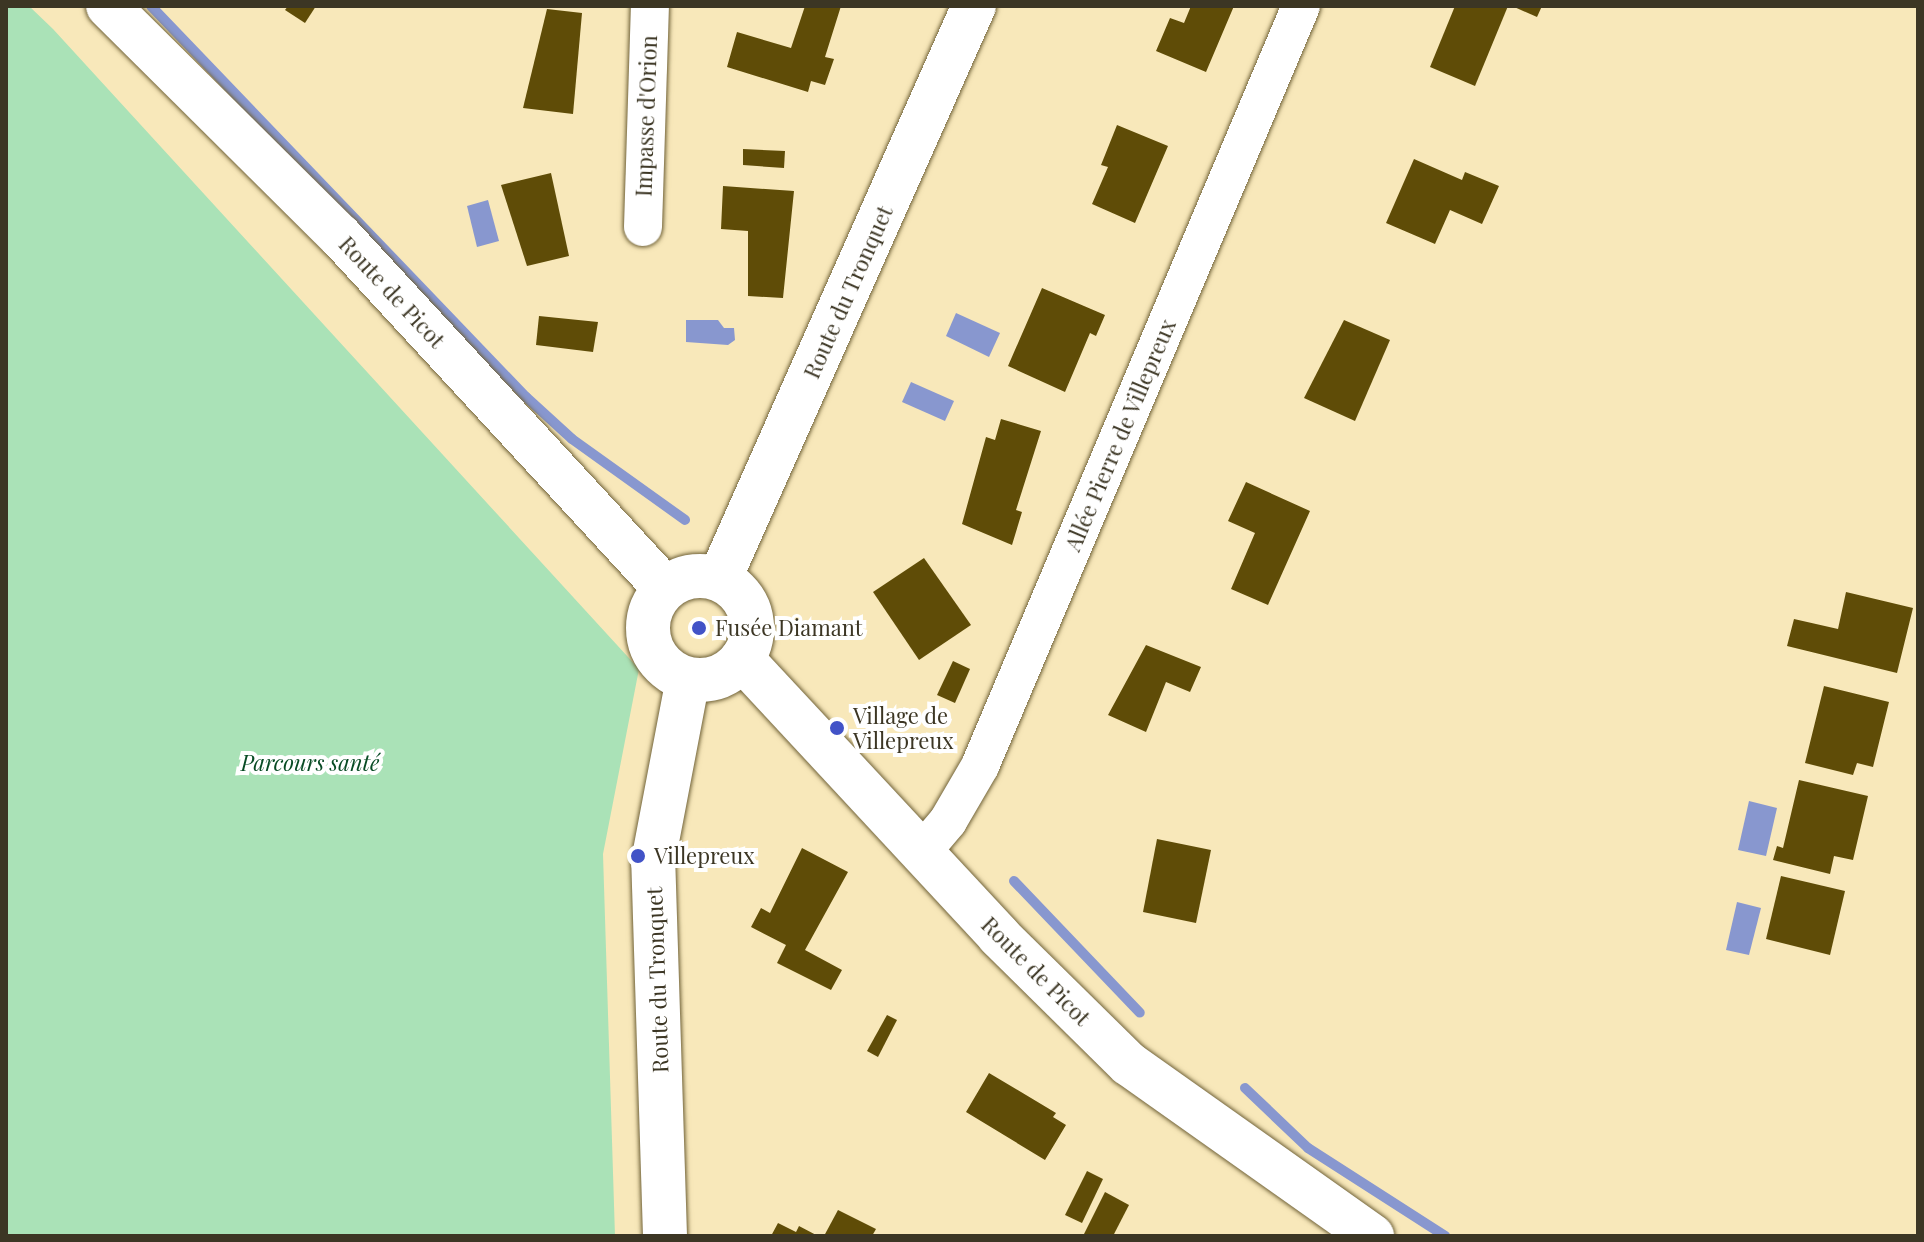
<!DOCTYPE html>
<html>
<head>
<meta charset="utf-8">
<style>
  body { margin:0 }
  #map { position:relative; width:1924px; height:1242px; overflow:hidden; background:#f8e8ba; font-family:"Playfair Display",serif }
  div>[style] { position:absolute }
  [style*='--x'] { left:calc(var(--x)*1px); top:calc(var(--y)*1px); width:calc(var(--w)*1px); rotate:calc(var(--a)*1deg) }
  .green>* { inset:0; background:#aae2b7 }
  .water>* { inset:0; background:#8897cf }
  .stream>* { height:10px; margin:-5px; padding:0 5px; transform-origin:5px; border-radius:5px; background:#8897cf }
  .building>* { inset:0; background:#5f4c07 }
  .roads { filter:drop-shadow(0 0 2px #716339) drop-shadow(0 0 2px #716339) }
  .street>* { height:38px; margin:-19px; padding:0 19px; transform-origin:19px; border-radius:19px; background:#fff }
  .secondary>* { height:44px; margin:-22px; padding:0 22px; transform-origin:22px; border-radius:22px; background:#fff }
  .secondary>.ring { margin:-22px; padding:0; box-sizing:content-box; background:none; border:44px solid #fff; border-radius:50% }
  .dots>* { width:22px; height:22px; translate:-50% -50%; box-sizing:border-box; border:4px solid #fff; border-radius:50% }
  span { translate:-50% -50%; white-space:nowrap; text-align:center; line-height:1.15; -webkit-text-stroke:8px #fff; paint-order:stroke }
  .street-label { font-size:22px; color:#3c3624 }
  .poi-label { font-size:22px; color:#3c3624 }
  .left { translate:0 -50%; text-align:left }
  .park-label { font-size:22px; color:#084b24; font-style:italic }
  .frame { position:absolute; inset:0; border:8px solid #3c3624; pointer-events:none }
</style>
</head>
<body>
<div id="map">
  <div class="green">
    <i style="clip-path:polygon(6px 6px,29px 6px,53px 29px,639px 669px,603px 854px,615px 1236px,6px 1236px)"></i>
  </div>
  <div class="water">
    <i style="clip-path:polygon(488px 200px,499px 241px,477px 247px,467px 206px)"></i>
    <i style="clip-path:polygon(956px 313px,1000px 333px,989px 357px,946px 336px)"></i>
    <i style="clip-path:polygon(686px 320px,718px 320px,724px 328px,734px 328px,735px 340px,728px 345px,686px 342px)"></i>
    <i style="clip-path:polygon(911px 382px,954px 401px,945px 421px,902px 402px)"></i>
    <i style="clip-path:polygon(1749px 801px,1777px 808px,1766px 856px,1738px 850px)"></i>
    <i style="clip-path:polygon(1737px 902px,1761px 908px,1749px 955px,1726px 950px)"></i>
  </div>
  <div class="stream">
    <i style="--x:151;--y:6;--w:542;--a:46.2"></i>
    <i style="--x:526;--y:397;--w:62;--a:42.4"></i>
    <i style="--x:572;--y:439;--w:139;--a:35.6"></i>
    <i style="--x:1014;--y:881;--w:182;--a:46.3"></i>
    <i style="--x:1245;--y:1088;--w:87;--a:43.6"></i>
    <i style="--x:1308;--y:1148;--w:163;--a:32.7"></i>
  </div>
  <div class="building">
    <i style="clip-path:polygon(288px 6px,316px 6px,305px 23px,285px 10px)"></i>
    <i style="clip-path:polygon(805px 6px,841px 6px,825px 57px,834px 59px,825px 85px,811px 81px,808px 92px,727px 67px,737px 32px,791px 48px)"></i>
    <i style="clip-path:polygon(1191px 6px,1234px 6px,1206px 72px,1156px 51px,1170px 18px,1184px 23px)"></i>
    <i style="clip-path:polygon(1455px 6px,1508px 6px,1475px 86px,1430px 67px)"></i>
    <i style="clip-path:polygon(1512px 6px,1542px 6px,1537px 17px)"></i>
    <i style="clip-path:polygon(547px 9px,582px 13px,573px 114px,523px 108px)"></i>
    <i style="clip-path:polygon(1117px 125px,1168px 146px,1135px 223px,1092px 204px,1108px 167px,1101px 165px)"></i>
    <i style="clip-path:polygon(743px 149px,785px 151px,784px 168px,743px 165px)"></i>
    <i style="clip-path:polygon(1414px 159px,1462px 180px,1465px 172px,1499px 186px,1482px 224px,1450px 210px,1435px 244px,1386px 223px)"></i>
    <i style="clip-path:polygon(551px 173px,569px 256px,527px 266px,501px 185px)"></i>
    <i style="clip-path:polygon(723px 186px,794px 191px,783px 298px,748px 296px,748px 231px,721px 229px)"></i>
    <i style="clip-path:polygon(1042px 288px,1105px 315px,1096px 336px,1090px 333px,1065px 392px,1008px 366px)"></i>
    <i style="clip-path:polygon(539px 316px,598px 322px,593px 352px,536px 345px)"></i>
    <i style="clip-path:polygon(1344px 320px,1390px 340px,1355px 421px,1304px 398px)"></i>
    <i style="clip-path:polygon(1001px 419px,1041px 431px,1016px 510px,1022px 512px,1012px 545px,962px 524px,986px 437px,995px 440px)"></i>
    <i style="clip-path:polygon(1246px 482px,1310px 511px,1268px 605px,1231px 589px,1255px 533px,1228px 521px)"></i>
    <i style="clip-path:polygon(924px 558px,971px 625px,919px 660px,873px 592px)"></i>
    <i style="clip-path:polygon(1846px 592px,1913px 608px,1897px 673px,1787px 646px,1794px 619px,1838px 629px)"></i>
    <i style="clip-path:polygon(1146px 645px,1201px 667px,1190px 692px,1166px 682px,1146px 732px,1108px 715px)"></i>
    <i style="clip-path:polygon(953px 661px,970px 669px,955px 703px,937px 695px)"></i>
    <i style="clip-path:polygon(1824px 686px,1889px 702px,1873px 767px,1857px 763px,1853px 775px,1805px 763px)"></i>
    <i style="clip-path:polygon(1799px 780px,1868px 796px,1853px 860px,1834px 856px,1830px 874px,1773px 860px,1777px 846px,1783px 848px)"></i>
    <i style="clip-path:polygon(1157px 839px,1211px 850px,1196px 923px,1143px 912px)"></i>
    <i style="clip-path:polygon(802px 848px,848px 872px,805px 950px,842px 970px,831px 990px,777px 963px,786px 945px,751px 927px,761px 908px,770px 913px)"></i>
    <i style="clip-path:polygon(1781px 876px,1845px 891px,1830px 955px,1766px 939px)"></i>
    <i style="clip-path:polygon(887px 1015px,897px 1020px,878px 1057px,867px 1051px)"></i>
    <i style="clip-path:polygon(989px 1073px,1056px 1113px,1053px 1117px,1066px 1125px,1045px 1160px,966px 1112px)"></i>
    <i style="clip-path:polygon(1087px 1171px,1103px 1179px,1082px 1223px,1065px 1215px)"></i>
    <i style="clip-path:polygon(1105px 1192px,1129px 1205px,1113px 1236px,1083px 1236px)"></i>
    <i style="clip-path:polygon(838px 1210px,876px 1229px,872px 1236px,824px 1236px)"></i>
    <i style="clip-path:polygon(778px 1223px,796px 1232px,799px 1226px,818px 1236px,771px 1236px)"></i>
  </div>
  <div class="roads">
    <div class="street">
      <i style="--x:643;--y:227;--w:221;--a:-88.2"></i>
      <i style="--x:921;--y:853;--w:42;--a:-49.8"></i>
      <i style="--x:948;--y:821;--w:64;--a:-59.8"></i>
      <i style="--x:980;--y:766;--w:825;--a:-67.1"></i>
    </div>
    <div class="secondary">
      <i style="--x:108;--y:6;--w:327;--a:44.8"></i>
      <i style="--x:340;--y:236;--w:479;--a:47.3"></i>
      <i class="ring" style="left:648px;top:576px;width:60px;height:60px"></i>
      <i style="--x:720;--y:578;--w:626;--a:-66.06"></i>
      <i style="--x:742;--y:659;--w:378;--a:47.1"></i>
      <i style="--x:999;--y:936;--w:182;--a:44.6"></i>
      <i style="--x:1129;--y:1064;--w:298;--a:35.3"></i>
      <i style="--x:665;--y:1236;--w:374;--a:-91.8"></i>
      <i style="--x:653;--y:862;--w:186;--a:-79.2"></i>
    </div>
  </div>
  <div class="dots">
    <i style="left:699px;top:628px;background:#4253c7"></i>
    <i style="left:837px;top:728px;background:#4253c7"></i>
    <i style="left:638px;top:856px;background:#4253c7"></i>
  </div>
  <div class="street-label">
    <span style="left:646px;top:116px;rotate:-88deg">Impasse d'Orion</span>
    <span style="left:392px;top:292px;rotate:47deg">Route de Picot</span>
    <span style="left:848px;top:292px;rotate:-66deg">Route du Tronquet</span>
    <span style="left:1120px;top:435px;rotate:-67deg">Allée Pierre de Villepreux</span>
    <span style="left:1036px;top:971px;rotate:45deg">Route de Picot</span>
    <span style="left:657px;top:980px;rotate:-92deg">Route du Tronquet</span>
  </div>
  <div class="poi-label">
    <span class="left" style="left:715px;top:628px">Fusée Diamant</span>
    <span class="left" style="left:853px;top:728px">Village de<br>Villepreux</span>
    <span class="left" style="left:654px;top:856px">Villepreux</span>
  </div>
  <div class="park-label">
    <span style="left:310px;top:763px">Parcours santé</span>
  </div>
  <div class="frame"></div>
</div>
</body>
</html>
